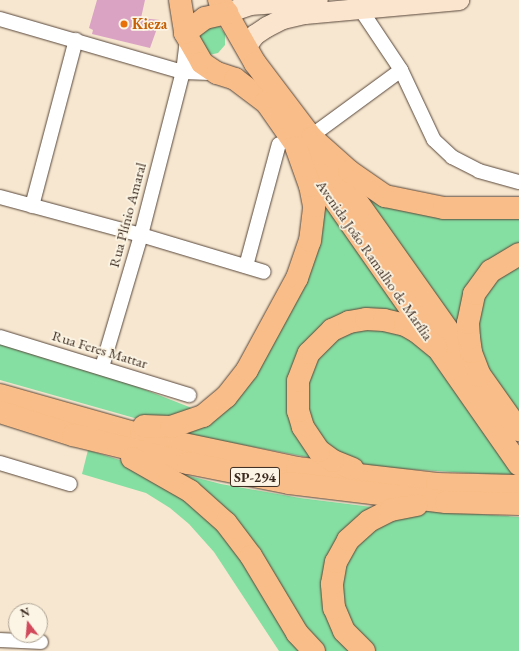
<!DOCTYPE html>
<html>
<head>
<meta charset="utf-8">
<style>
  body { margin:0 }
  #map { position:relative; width:519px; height:651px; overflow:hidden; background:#f7e7d0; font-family:"EB Garamond",serif }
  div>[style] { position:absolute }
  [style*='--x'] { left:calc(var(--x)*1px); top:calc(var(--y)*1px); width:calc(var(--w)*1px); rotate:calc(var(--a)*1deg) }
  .green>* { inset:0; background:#85dea2 }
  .building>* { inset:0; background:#daa3c4 }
  .roads { filter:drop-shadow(0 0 1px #574639) drop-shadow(0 0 1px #574639) }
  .street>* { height:14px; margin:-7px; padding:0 7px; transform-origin:7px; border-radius:7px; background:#fff }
  .secondary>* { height:20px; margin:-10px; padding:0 10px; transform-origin:10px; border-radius:10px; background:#fce5cf }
  .primary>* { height:22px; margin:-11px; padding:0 11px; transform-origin:11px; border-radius:11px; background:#f8bd88 }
  .highway>* { height:22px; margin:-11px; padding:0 11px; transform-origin:11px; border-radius:11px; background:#f8bd88 }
  .dots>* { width:11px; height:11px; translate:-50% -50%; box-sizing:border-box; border:2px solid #fcf5e5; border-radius:50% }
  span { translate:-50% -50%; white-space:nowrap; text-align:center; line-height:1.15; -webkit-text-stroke:3.5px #fcf5e5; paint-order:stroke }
  .shield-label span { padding:1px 3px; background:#fcf5e5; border:1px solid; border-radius:3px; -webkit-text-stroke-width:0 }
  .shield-label { font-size:14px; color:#3b2a1e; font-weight:700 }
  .food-label { font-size:15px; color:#c56008; font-weight:700 }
  .left { translate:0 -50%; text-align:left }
  .street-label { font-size:15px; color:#3b2a1e }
  .north { position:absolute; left:8px; top:603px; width:40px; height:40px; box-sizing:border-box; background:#fcf5e5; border:1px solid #afa495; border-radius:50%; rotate:344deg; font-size:11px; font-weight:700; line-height:16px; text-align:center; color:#3b2a1e }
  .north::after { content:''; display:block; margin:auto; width:14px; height:18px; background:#d1495b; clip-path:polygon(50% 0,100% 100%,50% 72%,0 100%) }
</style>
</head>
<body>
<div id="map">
  <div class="green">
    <i style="clip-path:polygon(219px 26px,225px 34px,225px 45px,218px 53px,209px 55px,196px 32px,199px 28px)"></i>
    <i style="clip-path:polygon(338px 165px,364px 188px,519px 212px,519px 249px,499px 260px,465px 344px)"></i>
    <i style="clip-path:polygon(314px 184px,411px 322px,392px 315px,304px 351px,312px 458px,169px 431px,202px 420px,303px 274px)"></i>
    <i style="clip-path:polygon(519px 257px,519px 420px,487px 375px,473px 311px,514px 259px)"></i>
    <i style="clip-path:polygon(375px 322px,425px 343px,518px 476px,371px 467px,343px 461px,304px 420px,308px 361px,317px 348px)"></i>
    <i style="clip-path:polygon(0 343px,105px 374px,202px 412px,145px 421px,0 380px)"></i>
    <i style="clip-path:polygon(88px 450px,123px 461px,200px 504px,309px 651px,279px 651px,214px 552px,189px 524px,170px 508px,146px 493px,82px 474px)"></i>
    <i style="clip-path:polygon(174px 472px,221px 484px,300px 498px,380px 508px,327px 573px,358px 651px,320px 651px)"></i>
    <i style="clip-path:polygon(420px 510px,519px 517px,519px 651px,370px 651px,340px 608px,336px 589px,357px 533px)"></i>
  </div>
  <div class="building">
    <i style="clip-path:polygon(97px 0,145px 0,141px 18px,160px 20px,150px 48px,92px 34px,93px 30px,89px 28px)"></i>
  </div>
  <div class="roads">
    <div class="street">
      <i style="--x:357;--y:4;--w:79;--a:56.3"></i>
      <i style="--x:401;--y:70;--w:77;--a:64.8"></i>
      <i style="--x:434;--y:140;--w:25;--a:43"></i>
      <i style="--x:452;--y:157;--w:30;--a:27"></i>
      <i style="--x:479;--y:171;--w:41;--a:15.4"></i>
      <i style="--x:0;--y:19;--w:191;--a:16.2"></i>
      <i style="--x:183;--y:72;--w:34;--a:2"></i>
      <i style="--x:318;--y:131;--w:103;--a:-36.3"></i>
      <i style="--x:0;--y:197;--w:146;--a:15.1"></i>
      <i style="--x:141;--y:235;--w:128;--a:16.7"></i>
      <i style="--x:32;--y:206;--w:172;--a:-75.2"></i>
      <i style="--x:246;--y:266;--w:126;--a:-74.9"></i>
      <i style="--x:0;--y:337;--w:198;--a:17.1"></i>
      <i style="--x:102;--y:367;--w:138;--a:-73.5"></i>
      <i style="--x:141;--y:235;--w:168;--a:-75.6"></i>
      <i style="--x:183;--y:72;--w:34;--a:-83"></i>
      <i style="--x:0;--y:463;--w:73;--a:16.7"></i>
      <i style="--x:0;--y:640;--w:41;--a:2.8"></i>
    </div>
    <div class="secondary">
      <i style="--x:227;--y:13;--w:24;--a:-19"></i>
      <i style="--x:250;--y:5;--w:68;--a:-4.2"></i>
      <i style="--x:246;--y:47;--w:15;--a:-53"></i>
      <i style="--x:255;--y:35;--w:14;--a:-34"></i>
      <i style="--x:267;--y:27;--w:18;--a:-27"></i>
      <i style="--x:283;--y:19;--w:23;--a:-13"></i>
      <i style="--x:305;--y:14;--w:155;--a:-5.2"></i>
    </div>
    <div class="primary">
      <i style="--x:180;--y:0;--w:33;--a:81"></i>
      <i style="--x:185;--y:33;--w:34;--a:60"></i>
      <i style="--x:202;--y:63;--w:18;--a:34"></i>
      <i style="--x:217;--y:73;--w:19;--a:18"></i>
      <i style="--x:235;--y:79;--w:39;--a:37"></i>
      <i style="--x:266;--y:102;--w:442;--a:55.1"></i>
      <i style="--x:219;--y:0;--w:73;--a:60.3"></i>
      <i style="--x:255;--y:63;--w:94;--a:52.8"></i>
      <i style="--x:312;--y:138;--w:358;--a:54.7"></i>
      <i style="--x:185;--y:33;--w:25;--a:-37"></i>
      <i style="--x:205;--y:18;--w:23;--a:-13"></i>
    </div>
    <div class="highway">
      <i style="--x:312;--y:138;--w:50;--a:41.7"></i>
      <i style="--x:349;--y:171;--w:44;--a:34.8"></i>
      <i style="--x:385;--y:196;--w:60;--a:11.5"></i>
      <i style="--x:444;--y:208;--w:75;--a:0"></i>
      <i style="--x:480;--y:376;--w:26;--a:-111"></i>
      <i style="--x:471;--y:352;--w:14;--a:-98"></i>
      <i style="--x:469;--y:338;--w:15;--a:-94"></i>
      <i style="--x:468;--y:323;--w:30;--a:-78"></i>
      <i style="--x:474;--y:294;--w:29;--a:-54"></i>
      <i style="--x:491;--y:271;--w:33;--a:-31"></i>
      <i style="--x:0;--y:395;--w:147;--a:15.8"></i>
      <i style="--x:141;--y:435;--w:159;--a:11.9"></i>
      <i style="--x:297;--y:468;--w:141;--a:6.5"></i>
      <i style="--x:437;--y:484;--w:82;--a:1.4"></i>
      <i style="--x:0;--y:412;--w:77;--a:17.5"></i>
      <i style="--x:73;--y:435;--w:118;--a:13.7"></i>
      <i style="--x:188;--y:463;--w:103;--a:11.2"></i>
      <i style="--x:289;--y:483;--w:158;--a:6.9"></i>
      <i style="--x:446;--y:502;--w:73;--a:1.6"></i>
      <i style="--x:144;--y:426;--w:27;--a:2"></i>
      <i style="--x:171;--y:427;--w:34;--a:-19"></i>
      <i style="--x:203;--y:416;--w:30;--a:-40"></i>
      <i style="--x:226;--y:397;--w:34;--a:-52"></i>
      <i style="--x:247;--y:370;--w:105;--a:-61.5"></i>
      <i style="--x:297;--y:278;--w:39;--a:-71"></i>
      <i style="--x:310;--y:241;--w:35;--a:-83"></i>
      <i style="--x:314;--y:206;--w:20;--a:-101"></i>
      <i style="--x:310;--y:186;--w:41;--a:-109.7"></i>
      <i style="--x:132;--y:458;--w:67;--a:29.6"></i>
      <i style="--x:190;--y:491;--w:48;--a:41.6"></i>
      <i style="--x:226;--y:523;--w:41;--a:52.9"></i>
      <i style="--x:251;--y:556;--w:90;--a:59.1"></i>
      <i style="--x:297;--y:633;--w:25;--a:47"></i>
      <i style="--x:353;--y:469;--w:22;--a:-158"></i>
      <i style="--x:333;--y:461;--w:17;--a:-144"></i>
      <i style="--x:319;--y:451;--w:29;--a:-124"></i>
      <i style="--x:303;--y:427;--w:17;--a:-107"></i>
      <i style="--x:298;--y:411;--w:30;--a:-90"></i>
      <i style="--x:298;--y:381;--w:30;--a:-69"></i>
      <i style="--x:309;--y:353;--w:33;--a:-45"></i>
      <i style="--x:332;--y:330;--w:19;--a:-25"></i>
      <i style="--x:349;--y:322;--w:17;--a:-10"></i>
      <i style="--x:366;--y:319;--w:18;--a:3"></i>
      <i style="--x:384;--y:320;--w:22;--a:13"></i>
      <i style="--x:405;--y:325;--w:13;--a:29"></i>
      <i style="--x:416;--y:331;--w:26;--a:39"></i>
      <i style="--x:364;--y:651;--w:28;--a:-135"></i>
      <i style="--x:344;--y:631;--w:25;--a:-113"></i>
      <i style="--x:334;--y:608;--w:24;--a:-95"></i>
      <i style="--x:332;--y:584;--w:22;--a:-80"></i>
      <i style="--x:336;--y:562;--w:25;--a:-61"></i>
      <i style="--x:348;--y:540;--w:28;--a:-42"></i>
      <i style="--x:369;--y:521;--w:25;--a:-27"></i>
      <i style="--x:391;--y:510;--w:26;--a:-11"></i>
    </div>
  </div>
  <div class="dots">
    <i style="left:124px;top:24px;background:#e8710a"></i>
  </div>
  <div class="shield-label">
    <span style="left:255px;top:477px">SP-294</span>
  </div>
  <div class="food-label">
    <span class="left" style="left:132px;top:24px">Kieza</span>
  </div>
  <div class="street-label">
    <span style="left:127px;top:215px;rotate:-75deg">Rua Plínio Amaral</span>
    <span style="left:375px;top:260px;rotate:55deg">Avenida João Ramalho de Marília</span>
    <span style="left:100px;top:349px;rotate:17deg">Rua Feres Mattar</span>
  </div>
  <div class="north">N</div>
</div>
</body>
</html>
